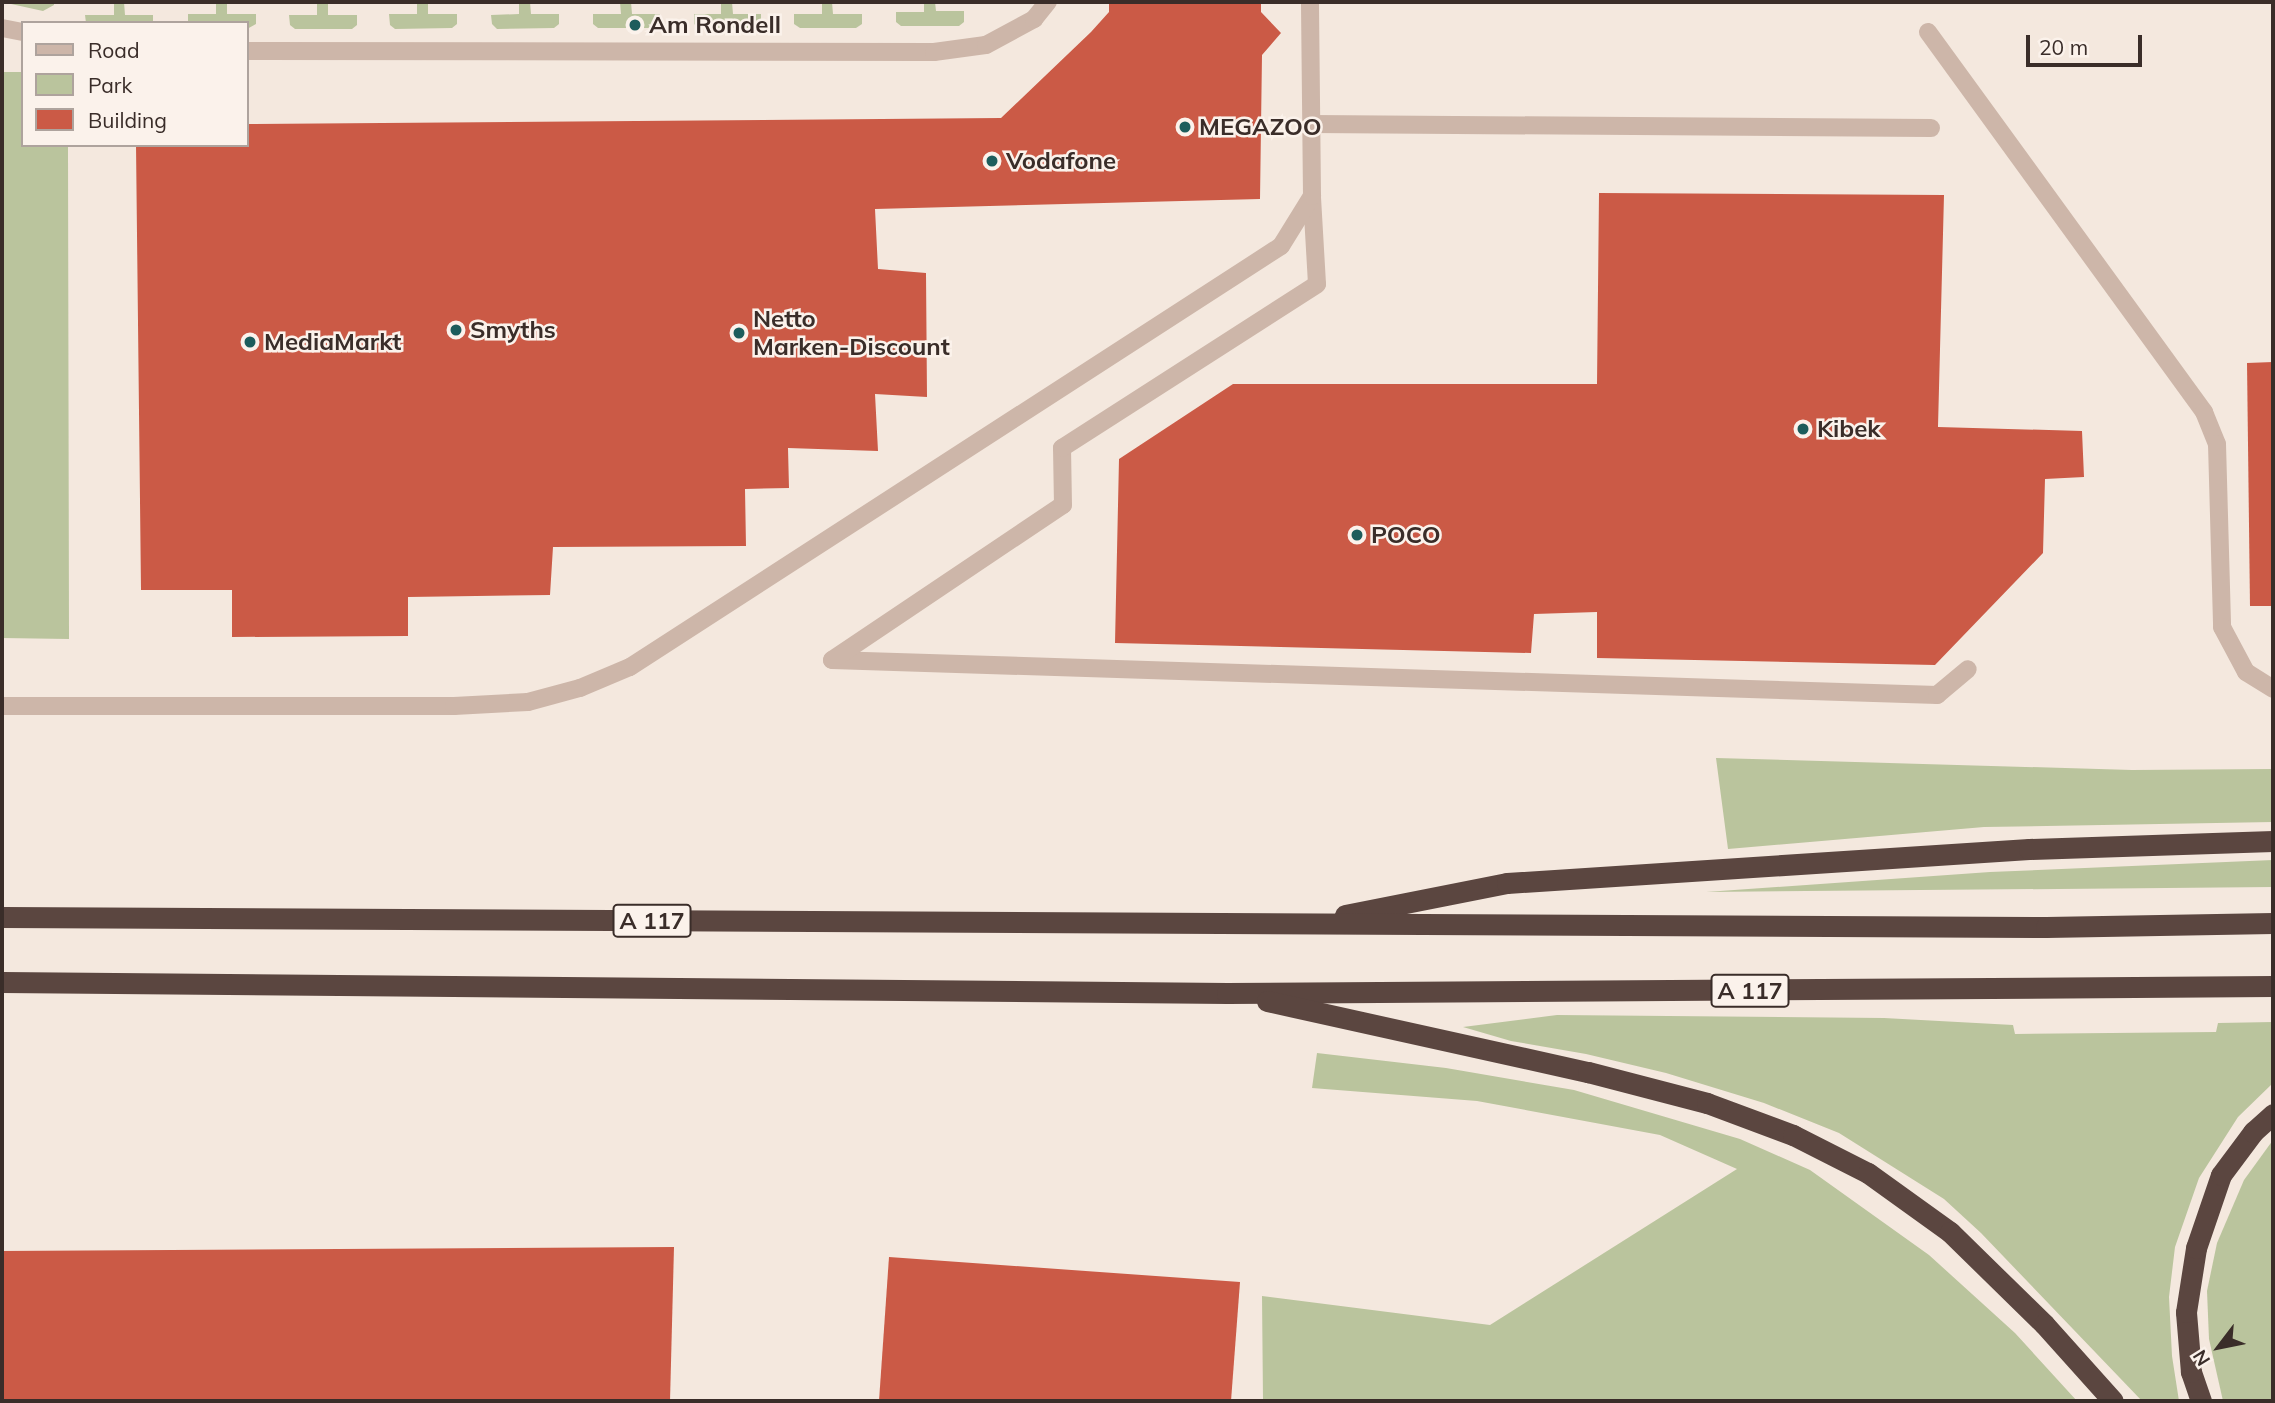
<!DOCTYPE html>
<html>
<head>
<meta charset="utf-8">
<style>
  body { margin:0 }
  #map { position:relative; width:2275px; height:1403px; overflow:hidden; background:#f4e8de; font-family:Mulish,sans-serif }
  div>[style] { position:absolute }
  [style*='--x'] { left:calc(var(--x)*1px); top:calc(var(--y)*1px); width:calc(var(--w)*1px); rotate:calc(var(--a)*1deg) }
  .green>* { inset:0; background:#bac49d }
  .building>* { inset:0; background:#cb5a46 }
  .minor>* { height:18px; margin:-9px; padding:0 9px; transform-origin:9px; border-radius:9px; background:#cdb6a9 }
  .highway>* { height:21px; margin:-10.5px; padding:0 10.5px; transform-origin:10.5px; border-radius:10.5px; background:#5b4640 }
  .dots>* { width:19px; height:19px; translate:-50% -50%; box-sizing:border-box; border:4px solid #fbf2eb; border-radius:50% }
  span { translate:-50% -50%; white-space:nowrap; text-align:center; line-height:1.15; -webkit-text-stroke:5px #fbf2eb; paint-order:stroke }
  .shield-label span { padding:2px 5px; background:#fbf2eb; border:2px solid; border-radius:5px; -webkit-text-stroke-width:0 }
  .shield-label { font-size:23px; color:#3a2d29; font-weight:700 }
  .poi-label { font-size:24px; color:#3a2d29; font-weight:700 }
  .left { translate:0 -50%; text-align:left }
  .frame { position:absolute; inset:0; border:4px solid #3a2d29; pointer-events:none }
  .legend { position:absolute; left:21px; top:21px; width:228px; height:126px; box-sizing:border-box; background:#fbf2eb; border:2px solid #aea39d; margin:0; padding:9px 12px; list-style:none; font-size:21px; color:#3a2d29 }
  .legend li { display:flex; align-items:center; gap:14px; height:35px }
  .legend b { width:35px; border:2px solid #aea39d }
  .north { position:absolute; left:2184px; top:1312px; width:70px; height:70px; -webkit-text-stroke:5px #fbf2eb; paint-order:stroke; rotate:238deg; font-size:19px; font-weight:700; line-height:28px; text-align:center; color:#3a2d29 }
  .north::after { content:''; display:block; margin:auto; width:24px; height:32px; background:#3a2d29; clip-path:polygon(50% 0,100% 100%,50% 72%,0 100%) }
  .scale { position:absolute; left:2026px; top:35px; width:116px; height:32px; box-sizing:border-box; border:4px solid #3a2d29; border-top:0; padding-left:9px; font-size:21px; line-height:24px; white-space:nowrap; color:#3a2d29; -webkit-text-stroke:5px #fbf2eb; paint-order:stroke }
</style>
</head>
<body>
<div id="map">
  <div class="green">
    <i style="clip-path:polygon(2px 2px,54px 2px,54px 5px,43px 11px)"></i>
    <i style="clip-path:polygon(114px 2px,124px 2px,125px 15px,153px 15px,153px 23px,86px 23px,85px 15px,114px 15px)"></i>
    <i style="clip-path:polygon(216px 2px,227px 2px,227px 14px,256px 14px,256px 24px,247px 29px,247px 23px,188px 23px,188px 14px,216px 14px)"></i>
    <i style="clip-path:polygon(317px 2px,328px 2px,328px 15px,357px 15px,357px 25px,352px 29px,295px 29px,290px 25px,289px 15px,317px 15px)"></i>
    <i style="clip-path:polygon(417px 2px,428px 2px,428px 14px,457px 14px,457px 24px,452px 28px,395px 29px,390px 25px,389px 14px,417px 14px)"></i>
    <i style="clip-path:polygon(519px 2px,530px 2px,531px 14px,559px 14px,559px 24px,554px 28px,497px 29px,492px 24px,491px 15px,519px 14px)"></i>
    <i style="clip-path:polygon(620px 2px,631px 2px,632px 14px,660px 14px,660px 24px,655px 28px,598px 28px,593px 24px,593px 14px,621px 14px)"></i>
    <i style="clip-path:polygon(721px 2px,732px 2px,733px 14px,761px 14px,761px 24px,756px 28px,699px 28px,694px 24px,694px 14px,721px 14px)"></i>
    <i style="clip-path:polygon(822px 2px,832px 2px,833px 14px,862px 14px,862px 24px,856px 28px,800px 28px,794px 24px,794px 14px,822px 14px)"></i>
    <i style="clip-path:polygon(924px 2px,935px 2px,936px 11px,964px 11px,964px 22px,959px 26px,901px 26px,896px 22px,896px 12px,924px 12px)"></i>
    <i style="clip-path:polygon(2px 72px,23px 72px,23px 145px,68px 145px,69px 639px,2px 638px)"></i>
    <i style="clip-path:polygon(1716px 758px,2132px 770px,2273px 769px,2273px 822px,1984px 827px,1728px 849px)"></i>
    <i style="clip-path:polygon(2273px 860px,2273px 887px,1706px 892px,1990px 872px)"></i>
    <i style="clip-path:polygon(1557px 1015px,1884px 1018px,2013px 1025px,2015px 1034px,2216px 1032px,2218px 1023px,2273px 1022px,2273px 1083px,2238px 1117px,2199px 1178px,2175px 1247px,2169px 1297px,2172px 1356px,2179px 1401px,2142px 1401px,1981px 1233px,1944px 1199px,1839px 1133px,1764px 1103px,1666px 1073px,1586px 1054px,1511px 1041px,1463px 1027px)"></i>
    <i style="clip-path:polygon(1317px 1053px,1446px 1068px,1574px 1090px,1740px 1139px,1810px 1170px,1929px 1255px,2015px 1333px,2077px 1401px,1263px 1401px,1262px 1296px,1490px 1325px,1737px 1169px,1660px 1135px,1477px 1101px,1312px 1088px)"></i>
    <i style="clip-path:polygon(2273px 1140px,2273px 1401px,2223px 1401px,2209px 1339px,2207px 1291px,2217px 1243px,2244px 1180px)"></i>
  </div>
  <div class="building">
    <i style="clip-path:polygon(1109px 2px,1261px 2px,1261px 12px,1281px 33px,1262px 55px,1260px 199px,875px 209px,878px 269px,926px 273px,927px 397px,875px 394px,878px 451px,788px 448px,789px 488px,745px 489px,746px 546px,553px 547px,550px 595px,408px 597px,408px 636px,232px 637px,232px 590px,141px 590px,136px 145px,247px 145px,247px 124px,1001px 118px,1091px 32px,1109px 12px)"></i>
    <i style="clip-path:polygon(1599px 193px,1944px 195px,1938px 427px,2082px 431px,2084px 477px,2045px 479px,2043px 553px,1935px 665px,1597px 658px,1597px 612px,1534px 614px,1531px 653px,1115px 643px,1119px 459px,1233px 384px,1597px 384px)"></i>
    <i style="clip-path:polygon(2273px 362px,2273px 606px,2250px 606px,2247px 363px)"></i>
    <i style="clip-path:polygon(674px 1247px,670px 1401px,2px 1401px,2px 1251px)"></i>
    <i style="clip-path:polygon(889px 1257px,1240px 1282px,1231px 1401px,879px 1401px)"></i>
  </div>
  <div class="minor">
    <i style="--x:2;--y:28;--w:21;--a:11"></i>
    <i style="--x:1928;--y:32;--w:470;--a:54"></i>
    <i style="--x:2204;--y:412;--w:35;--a:68"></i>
    <i style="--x:2217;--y:444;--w:183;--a:88.4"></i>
    <i style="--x:2222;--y:627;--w:51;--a:61.9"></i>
    <i style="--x:2246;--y:672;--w:32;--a:32"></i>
    <i style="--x:247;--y:51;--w:687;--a:0.08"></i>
    <i style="--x:934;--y:52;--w:52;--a:-7.7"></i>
    <i style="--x:986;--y:45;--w:55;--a:-28.4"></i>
    <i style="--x:1034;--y:19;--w:22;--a:-51"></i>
    <i style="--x:1312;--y:124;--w:619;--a:0.37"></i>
    <i style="--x:832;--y:660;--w:1106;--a:1.81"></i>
    <i style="--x:1937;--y:695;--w:40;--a:-40"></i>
    <i style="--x:832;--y:660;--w:278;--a:-33.9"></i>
    <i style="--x:1063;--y:505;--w:57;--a:-91"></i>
    <i style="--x:1062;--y:448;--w:303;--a:-32.7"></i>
    <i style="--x:1317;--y:284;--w:88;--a:-93.3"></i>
    <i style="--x:2;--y:706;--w:452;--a:0"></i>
    <i style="--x:454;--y:706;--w:74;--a:-3.1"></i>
    <i style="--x:528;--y:702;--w:54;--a:-15.1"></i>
    <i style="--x:580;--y:688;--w:54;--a:-22.8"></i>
    <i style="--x:630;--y:667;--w:775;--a:-32.89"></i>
    <i style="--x:1281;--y:246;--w:59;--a:-58.2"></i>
    <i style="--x:1312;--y:196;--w:194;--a:-90.6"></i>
  </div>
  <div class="highway">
    <i style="--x:1345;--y:915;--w:165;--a:-11.2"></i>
    <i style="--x:1507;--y:883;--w:523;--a:-3.73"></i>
    <i style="--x:2029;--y:849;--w:244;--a:-1.9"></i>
    <i style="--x:2;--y:917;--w:2044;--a:0.28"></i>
    <i style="--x:2046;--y:927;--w:227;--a:-1"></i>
    <i style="--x:2;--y:982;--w:1225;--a:0.51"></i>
    <i style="--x:1227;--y:993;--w:1046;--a:-0.38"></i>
    <i style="--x:1267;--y:1001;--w:329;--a:12.5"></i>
    <i style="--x:1588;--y:1072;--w:123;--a:14.6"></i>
    <i style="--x:1707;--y:1103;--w:92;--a:20.4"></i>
    <i style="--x:1793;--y:1135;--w:84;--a:26.9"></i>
    <i style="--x:1868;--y:1173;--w:101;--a:35.7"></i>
    <i style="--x:1950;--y:1232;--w:132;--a:44.4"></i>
    <i style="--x:2044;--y:1324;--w:103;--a:48.1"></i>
    <i style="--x:2201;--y:1401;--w:31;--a:-109"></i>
    <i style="--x:2191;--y:1372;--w:60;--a:-94.8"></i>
    <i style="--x:2186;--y:1312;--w:65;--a:-81.1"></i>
    <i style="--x:2196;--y:1248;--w:77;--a:-71.1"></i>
    <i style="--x:2221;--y:1175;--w:54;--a:-53.3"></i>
    <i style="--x:2253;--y:1132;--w:27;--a:-42"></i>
  </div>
  <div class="dots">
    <i style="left:635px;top:25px;background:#1d5d5c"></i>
    <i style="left:1185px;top:127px;background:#1d5d5c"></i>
    <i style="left:992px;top:161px;background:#1d5d5c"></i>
    <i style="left:456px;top:330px;background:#1d5d5c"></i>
    <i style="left:739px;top:333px;background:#1d5d5c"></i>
    <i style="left:250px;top:342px;background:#1d5d5c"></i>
    <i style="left:1803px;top:429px;background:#1d5d5c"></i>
    <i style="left:1357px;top:535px;background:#1d5d5c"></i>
  </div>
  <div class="shield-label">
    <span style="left:652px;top:921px">A 117</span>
    <span style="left:1750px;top:991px">A 117</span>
  </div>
  <div class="poi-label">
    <span class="left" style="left:649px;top:25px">Am Rondell</span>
    <span class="left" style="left:1199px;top:127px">MEGAZOO</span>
    <span class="left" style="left:1006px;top:161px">Vodafone</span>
    <span class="left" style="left:753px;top:333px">Netto<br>Marken-Discount</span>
    <span class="left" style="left:470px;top:330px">Smyths</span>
    <span class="left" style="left:264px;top:342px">MediaMarkt</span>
    <span class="left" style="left:1817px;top:429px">Kibek</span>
    <span class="left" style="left:1371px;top:535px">POCO</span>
  </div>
  <div class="frame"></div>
  <ul class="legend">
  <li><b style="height:9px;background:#cdb6a9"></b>Road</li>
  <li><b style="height:19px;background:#bac49d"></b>Park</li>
  <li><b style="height:19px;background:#cb5a46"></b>Building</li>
  </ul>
  <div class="north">N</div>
  <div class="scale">20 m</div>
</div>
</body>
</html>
